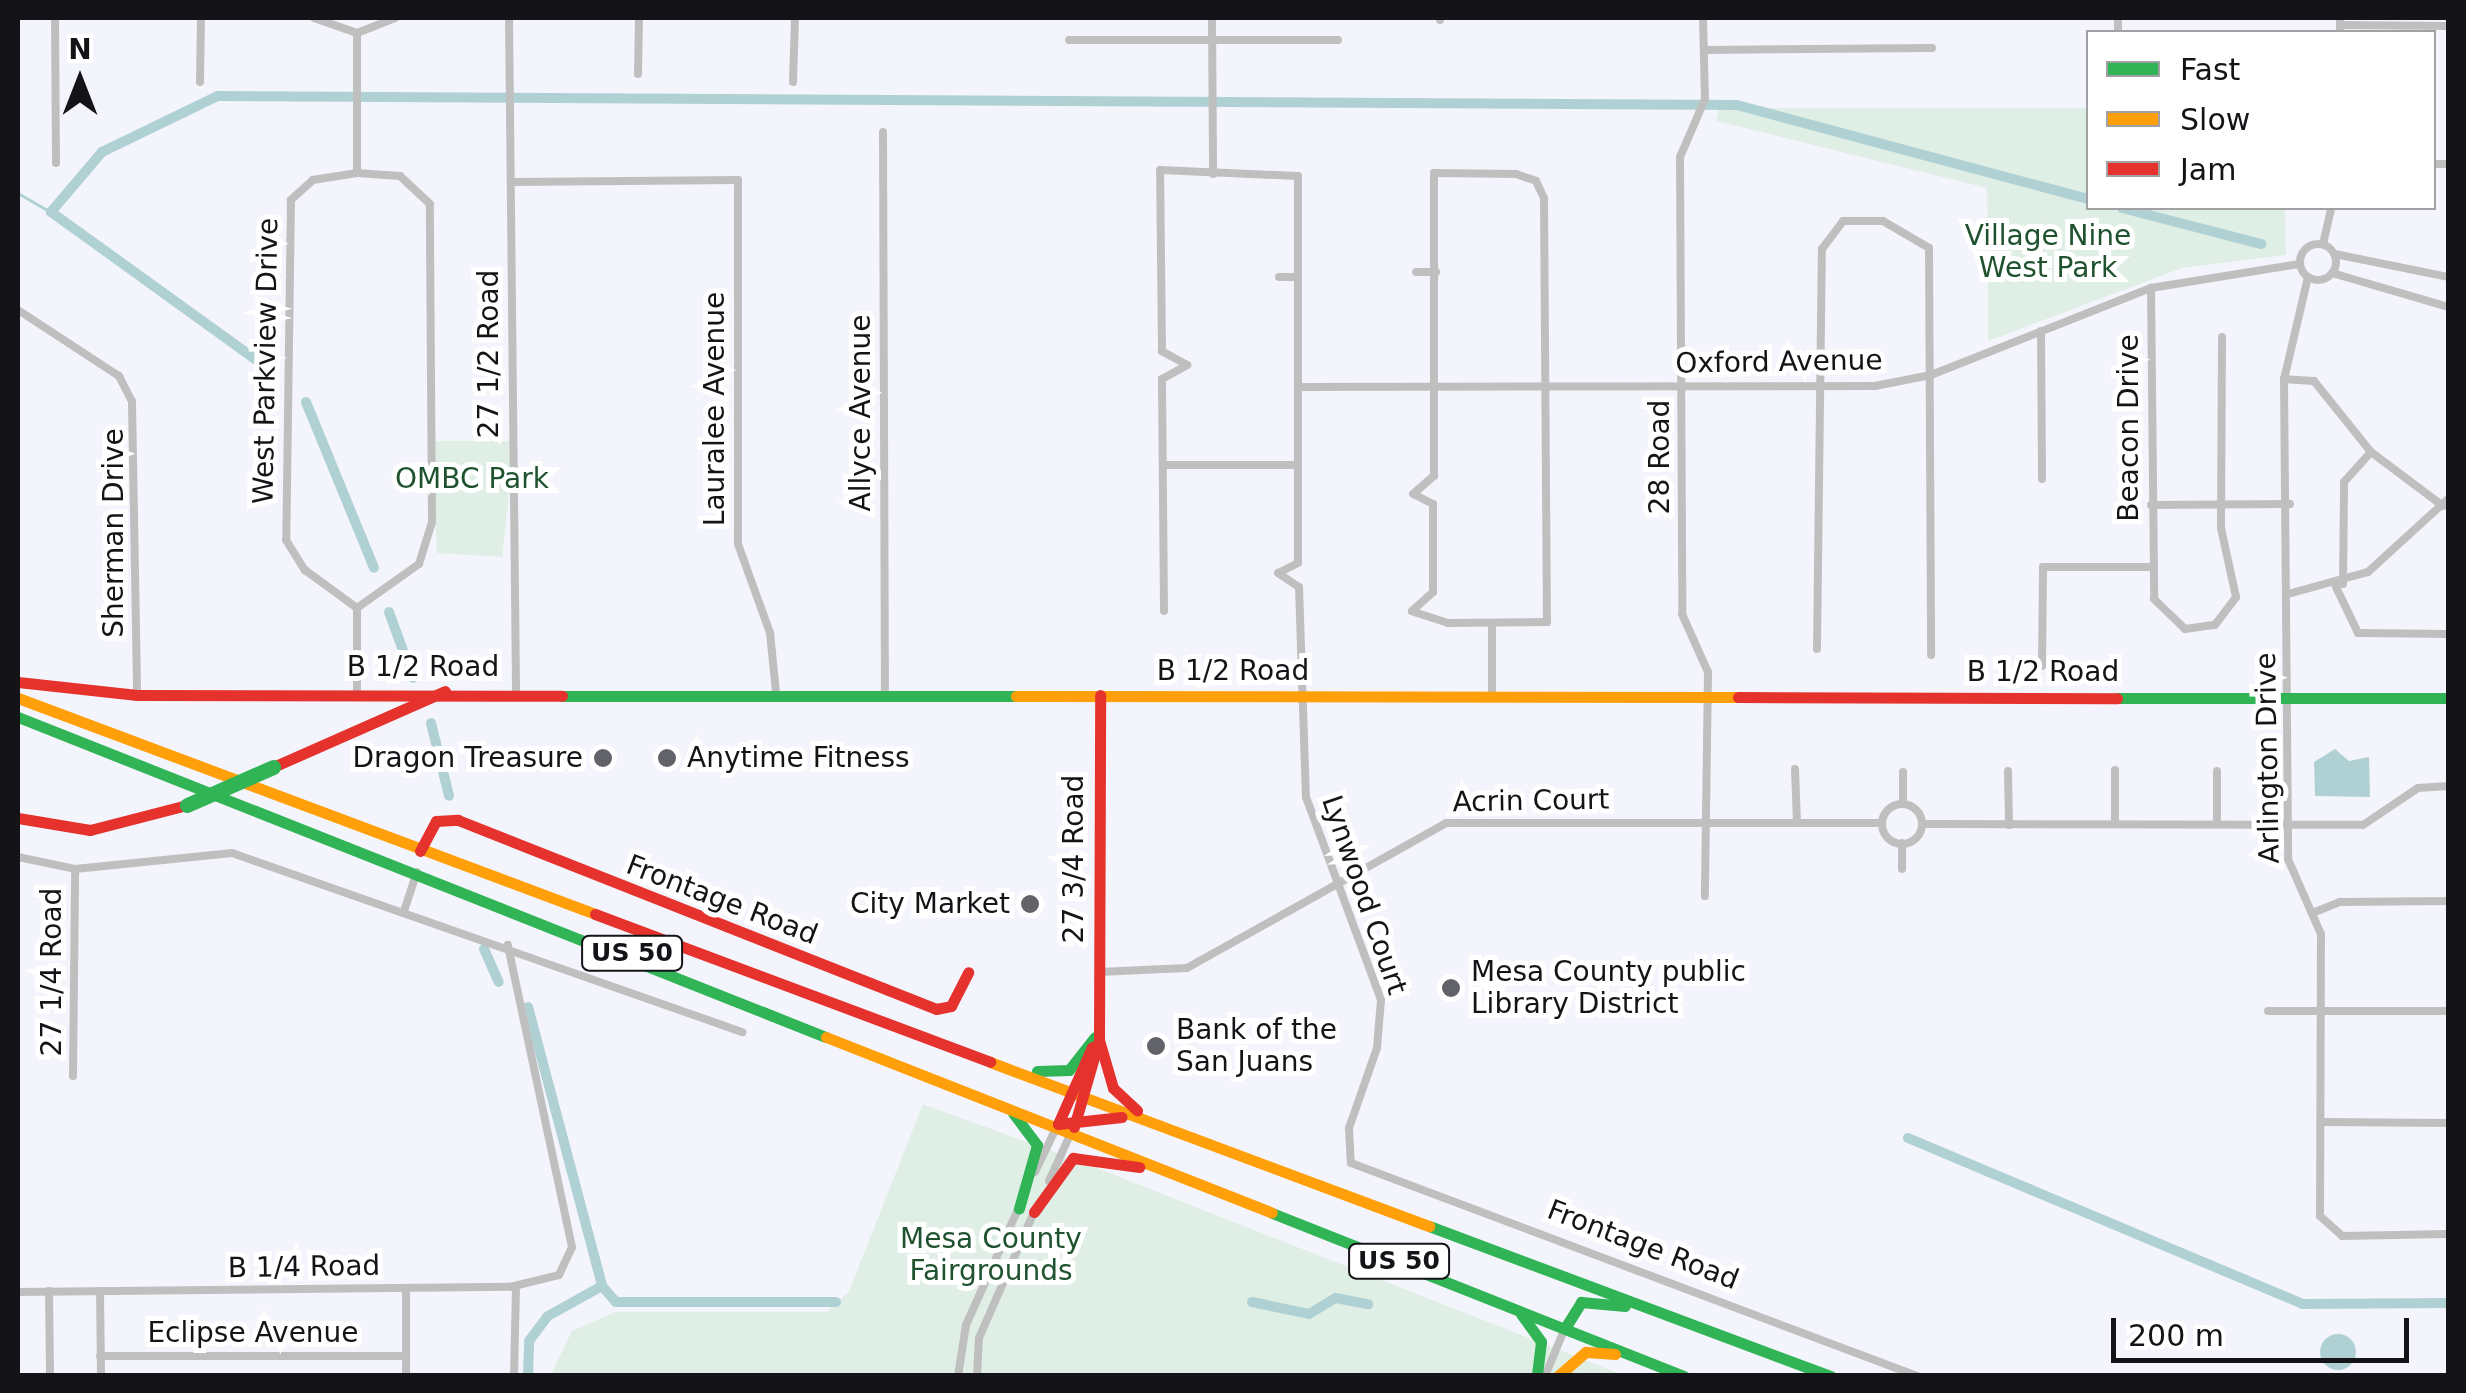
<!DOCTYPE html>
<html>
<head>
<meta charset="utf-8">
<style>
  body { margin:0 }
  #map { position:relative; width:2466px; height:1393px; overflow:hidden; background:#f4f5fc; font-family:"DejaVu Sans",sans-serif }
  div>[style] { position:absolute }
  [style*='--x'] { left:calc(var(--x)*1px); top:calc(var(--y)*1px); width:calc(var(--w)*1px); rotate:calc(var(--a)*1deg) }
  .green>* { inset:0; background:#e0efe6 }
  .water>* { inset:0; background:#b0d1d4 }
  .round { border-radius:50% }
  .stream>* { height:2.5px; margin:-1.25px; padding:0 1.25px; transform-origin:1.25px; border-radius:1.25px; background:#b0d1d4 }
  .canal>* { height:10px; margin:-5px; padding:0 5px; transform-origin:5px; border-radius:5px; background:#b0d1d4 }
  .street>* { height:8px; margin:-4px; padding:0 4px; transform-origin:4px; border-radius:4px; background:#c0bfc0 }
  .street>.ring { margin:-4px; padding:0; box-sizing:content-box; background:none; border:8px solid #c0bfc0; border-radius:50% }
  .fast>* { height:11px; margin:-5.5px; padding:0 5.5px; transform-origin:5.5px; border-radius:5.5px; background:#30b455 }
  .slow>* { height:11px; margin:-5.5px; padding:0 5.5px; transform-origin:5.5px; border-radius:5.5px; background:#ff9f0a }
  .jam>* { height:11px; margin:-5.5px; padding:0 5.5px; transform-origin:5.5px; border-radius:5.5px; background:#e5322d }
  .fast-bridge>* { height:15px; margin:-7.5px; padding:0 7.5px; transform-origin:7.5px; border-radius:7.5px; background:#30b455 }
  .dots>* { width:28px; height:28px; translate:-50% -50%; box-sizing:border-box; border:5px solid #fff; border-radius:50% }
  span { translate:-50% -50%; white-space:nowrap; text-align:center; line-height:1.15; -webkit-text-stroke:10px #fff; paint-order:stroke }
  .shield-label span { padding:2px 8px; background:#fff; border:2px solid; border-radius:8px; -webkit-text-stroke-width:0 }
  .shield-label { font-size:25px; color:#141418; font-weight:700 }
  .park-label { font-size:28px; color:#1f522f }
  .street-label { font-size:28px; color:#141418 }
  .poi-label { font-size:28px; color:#141418 }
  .right { translate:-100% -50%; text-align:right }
  .left { translate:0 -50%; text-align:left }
  .frame { position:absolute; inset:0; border:20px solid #141418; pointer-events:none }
  .legend { position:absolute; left:2086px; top:30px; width:350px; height:180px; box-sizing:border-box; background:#fff; border:2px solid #a1a1a3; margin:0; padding:12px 18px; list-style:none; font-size:30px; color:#141418 }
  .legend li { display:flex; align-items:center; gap:20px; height:50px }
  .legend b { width:50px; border:2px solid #a1a1a3 }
  .north { position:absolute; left:30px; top:30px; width:100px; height:100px; -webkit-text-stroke:8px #fff; paint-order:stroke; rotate:0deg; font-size:28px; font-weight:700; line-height:40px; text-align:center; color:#141418 }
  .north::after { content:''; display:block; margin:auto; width:35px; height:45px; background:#141418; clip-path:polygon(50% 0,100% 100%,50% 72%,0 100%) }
  .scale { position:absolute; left:2111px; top:1318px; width:298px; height:45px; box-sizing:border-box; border:5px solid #141418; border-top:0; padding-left:12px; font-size:30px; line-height:35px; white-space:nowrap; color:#141418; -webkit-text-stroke:8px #fff; paint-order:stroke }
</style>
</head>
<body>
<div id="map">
  <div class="green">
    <i style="clip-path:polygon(1719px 108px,2088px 108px,2088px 208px,2285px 208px,2286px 255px,2182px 268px,1988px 341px,1987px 188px,1716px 121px)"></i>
    <i style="clip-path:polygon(432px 441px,515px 441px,502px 557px,437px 553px)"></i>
    <i style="clip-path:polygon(923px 1104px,1079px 1161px,1623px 1375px,550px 1376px,572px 1331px,615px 1312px,827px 1312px,849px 1291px)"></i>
  </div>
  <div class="water">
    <i style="clip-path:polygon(2335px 749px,2349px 761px,2369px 757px,2370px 797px,2315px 796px,2314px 762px)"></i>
    <i class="round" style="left:2320px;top:1334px;width:36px;height:36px"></i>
  </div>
  <div class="stream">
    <i style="--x:18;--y:193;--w:38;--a:30"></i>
  </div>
  <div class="canal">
    <i style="--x:2122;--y:208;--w:144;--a:14.5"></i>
    <i style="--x:273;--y:372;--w:274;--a:-144.2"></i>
    <i style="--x:51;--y:212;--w:79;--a:-49.6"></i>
    <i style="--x:102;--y:152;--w:129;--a:-25.8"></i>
    <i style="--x:218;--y:96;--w:1519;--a:0.34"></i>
    <i style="--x:1737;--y:105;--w:363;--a:15"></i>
    <i style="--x:306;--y:402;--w:179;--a:67.7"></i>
    <i style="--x:389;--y:612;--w:70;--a:70"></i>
    <i style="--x:431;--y:723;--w:75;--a:76.1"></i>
    <i style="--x:484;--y:949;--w:36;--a:66"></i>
    <i style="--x:528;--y:1007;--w:289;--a:75.1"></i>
    <i style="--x:602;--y:1286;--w:21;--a:49"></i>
    <i style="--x:616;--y:1302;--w:220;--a:0"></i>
    <i style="--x:1908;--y:1138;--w:428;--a:22.8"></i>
    <i style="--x:2302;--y:1304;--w:146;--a:-0.4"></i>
    <i style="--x:1252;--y:1302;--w:58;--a:11.9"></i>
    <i style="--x:1309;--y:1314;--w:31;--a:-31"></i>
    <i style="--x:1336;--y:1298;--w:33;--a:11"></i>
    <i style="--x:528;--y:1376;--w:35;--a:-88"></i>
    <i style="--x:529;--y:1341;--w:31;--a:-53"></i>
    <i style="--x:548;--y:1316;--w:62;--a:-29.1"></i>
  </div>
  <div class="street">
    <i style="--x:55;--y:18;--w:145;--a:89.6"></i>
    <i style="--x:314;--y:18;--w:46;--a:19.2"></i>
    <i style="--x:509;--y:18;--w:673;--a:89.4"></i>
    <i style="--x:1212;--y:18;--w:156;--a:89.6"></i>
    <i style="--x:1440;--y:18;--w:2;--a:90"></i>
    <i style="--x:1703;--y:18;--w:81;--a:88.6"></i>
    <i style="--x:1705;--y:99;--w:63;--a:113.3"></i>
    <i style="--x:1680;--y:157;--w:457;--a:89.7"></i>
    <i style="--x:1682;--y:614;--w:64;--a:65.9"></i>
    <i style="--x:1708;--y:672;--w:224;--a:90.8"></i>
    <i style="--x:2118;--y:18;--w:14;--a:90"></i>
    <i style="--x:2340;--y:25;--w:108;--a:0.5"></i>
    <i style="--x:2340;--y:32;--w:14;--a:-90"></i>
    <i style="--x:357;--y:33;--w:140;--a:90"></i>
    <i style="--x:357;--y:33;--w:41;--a:-21.5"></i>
    <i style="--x:1069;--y:40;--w:269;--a:0"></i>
    <i style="--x:1706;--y:50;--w:226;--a:-0.5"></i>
    <i style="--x:638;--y:74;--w:56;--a:-89"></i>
    <i style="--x:200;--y:82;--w:64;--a:-89.1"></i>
    <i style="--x:793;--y:82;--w:64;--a:-88.2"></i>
    <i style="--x:883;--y:132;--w:562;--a:89.8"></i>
    <i style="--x:2434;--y:164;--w:14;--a:0"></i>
    <i style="--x:1434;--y:173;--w:82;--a:0.7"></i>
    <i style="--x:1516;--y:174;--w:21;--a:19"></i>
    <i style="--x:1536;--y:181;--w:19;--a:65"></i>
    <i style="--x:1544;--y:198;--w:424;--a:89.6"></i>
    <i style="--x:1547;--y:622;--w:99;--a:179.4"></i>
    <i style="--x:1448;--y:623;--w:38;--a:-162"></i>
    <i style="--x:1412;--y:611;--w:28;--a:-42"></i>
    <i style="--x:1433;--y:592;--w:88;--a:-90"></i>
    <i style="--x:1433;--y:504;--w:22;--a:-153"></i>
    <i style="--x:1413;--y:494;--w:28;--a:-41"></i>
    <i style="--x:1434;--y:476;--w:303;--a:-90"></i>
    <i style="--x:513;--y:182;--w:225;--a:-0.5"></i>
    <i style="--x:738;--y:180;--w:364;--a:90"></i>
    <i style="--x:738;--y:544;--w:95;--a:70.2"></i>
    <i style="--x:770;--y:633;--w:59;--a:84.2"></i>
    <i class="ring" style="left:2300px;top:244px;width:28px;height:28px"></i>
    <i style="--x:2323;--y:244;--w:37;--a:-77"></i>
    <i style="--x:2335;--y:254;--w:115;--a:11.5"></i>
    <i style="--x:1416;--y:272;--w:20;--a:0"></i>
    <i style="--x:2332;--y:273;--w:121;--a:16.3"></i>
    <i style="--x:1279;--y:277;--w:19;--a:0"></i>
    <i style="--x:2308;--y:277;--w:105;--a:103.2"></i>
    <i style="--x:2284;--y:379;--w:480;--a:89.5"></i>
    <i style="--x:2288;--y:859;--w:82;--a:66.3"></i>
    <i style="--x:2321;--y:934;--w:282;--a:90.2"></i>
    <i style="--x:2320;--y:1216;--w:30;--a:42"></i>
    <i style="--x:2342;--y:1236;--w:106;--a:-1.1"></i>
    <i style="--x:2151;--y:288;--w:311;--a:89.4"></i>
    <i style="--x:2154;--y:599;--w:43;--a:44.1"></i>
    <i style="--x:2185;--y:629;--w:30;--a:-8"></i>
    <i style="--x:2215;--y:625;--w:35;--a:-53"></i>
    <i style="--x:2236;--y:597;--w:71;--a:-102.3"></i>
    <i style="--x:2221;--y:528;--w:191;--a:-89.7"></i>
    <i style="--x:18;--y:310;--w:121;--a:33.2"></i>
    <i style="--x:119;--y:376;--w:28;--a:63"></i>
    <i style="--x:132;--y:401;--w:294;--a:89"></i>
    <i style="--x:2041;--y:331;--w:148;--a:89.6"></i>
    <i style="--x:2284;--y:379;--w:30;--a:4"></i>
    <i style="--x:2314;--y:381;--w:91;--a:51.2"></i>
    <i style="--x:2371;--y:452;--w:90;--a:36.9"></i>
    <i style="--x:1299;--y:387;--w:576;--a:-0.1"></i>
    <i style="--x:1875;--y:386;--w:57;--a:-11.1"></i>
    <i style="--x:1931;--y:375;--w:237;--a:-21.6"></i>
    <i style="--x:2151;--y:288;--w:151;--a:-9.2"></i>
    <i style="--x:1163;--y:465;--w:135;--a:0"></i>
    <i style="--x:2151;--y:505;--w:139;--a:-0.4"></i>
    <i style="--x:2343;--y:584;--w:102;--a:-89.4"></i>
    <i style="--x:2344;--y:482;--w:40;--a:-48"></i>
    <i style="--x:2336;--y:587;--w:51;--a:64.4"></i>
    <i style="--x:2358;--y:633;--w:90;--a:0.6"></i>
    <i style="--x:2288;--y:594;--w:83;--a:-15.4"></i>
    <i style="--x:2368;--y:572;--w:108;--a:-42.4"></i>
    <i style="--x:357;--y:608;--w:76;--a:-35.4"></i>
    <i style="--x:419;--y:564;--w:44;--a:-72.8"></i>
    <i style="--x:432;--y:522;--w:318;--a:-90.4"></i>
    <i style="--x:430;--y:204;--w:41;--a:-137"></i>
    <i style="--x:400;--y:176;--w:43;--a:-176"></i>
    <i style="--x:357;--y:173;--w:45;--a:171"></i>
    <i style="--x:313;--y:180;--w:30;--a:138"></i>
    <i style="--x:291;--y:200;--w:340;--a:90.8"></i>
    <i style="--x:286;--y:540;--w:36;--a:58"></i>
    <i style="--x:305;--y:570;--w:64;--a:36.2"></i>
    <i style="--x:357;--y:608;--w:84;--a:90"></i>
    <i style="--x:1164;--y:611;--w:232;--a:-90.5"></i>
    <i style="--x:1162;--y:379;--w:29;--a:-29"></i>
    <i style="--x:1187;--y:365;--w:29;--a:-151"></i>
    <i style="--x:1162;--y:351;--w:181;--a:-90.6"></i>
    <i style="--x:1160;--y:170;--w:138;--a:2.5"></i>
    <i style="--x:1298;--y:176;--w:387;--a:90"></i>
    <i style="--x:1298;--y:563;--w:22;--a:153"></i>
    <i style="--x:1278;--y:573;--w:25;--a:34"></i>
    <i style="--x:1299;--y:587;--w:210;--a:88.1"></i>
    <i style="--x:1306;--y:797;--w:216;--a:69.7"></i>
    <i style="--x:1381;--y:1000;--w:48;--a:94.8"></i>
    <i style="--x:1377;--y:1048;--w:85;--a:109.3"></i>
    <i style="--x:1349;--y:1128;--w:35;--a:87"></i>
    <i style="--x:1351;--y:1163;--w:605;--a:20.62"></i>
    <i style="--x:1492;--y:623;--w:73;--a:90"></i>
    <i style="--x:1817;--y:649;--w:400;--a:-89.3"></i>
    <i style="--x:1822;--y:249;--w:35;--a:-53"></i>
    <i style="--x:1843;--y:221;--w:40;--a:0"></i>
    <i style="--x:1883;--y:221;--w:53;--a:30.4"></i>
    <i style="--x:1929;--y:248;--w:407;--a:89.7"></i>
    <i style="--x:2042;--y:666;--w:99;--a:-89.4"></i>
    <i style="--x:2043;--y:567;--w:109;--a:0"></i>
    <i style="--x:1795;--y:769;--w:54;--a:87.9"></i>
    <i style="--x:2008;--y:771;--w:54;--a:88.9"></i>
    <i style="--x:2217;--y:771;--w:53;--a:90"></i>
    <i style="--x:1903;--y:803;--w:31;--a:-90"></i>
    <i class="ring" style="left:1882px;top:804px;width:32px;height:32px"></i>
    <i style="--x:1923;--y:824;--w:440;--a:0.1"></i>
    <i style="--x:2363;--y:825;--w:66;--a:-33.9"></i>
    <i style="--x:2418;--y:788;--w:30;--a:-4"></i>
    <i style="--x:2115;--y:824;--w:54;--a:-90"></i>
    <i style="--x:1902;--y:843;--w:26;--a:90"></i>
    <i style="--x:18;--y:857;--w:58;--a:11.9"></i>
    <i style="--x:75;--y:869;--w:158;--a:-5.8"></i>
    <i style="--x:232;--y:853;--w:541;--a:19.34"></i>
    <i style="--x:404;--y:911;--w:41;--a:-71.6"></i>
    <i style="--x:2315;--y:912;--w:27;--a:-22"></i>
    <i style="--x:2340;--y:902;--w:108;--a:-0.5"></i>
    <i style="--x:1099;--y:972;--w:88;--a:-2.6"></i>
    <i style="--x:1187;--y:968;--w:297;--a:-29.2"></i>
    <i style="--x:1446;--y:823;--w:436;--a:0"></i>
    <i style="--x:2268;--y:1011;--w:180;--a:0"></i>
    <i style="--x:73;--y:1076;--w:207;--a:-89.4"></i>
    <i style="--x:2322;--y:1122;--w:126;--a:0.5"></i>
    <i style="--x:1035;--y:1172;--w:51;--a:-64.4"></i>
    <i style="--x:1049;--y:1181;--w:51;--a:-65.5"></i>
    <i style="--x:406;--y:1288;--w:88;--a:90"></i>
    <i style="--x:49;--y:1291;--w:85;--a:89.3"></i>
    <i style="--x:100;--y:1291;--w:85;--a:89.3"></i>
    <i style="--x:18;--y:1292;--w:492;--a:-0.6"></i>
    <i style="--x:510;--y:1287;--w:50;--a:-13.8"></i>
    <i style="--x:559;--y:1275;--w:31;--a:-65"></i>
    <i style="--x:572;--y:1247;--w:309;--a:-102"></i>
    <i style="--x:100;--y:1356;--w:306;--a:0"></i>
    <i style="--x:514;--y:1376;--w:89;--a:-88.7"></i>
    <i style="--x:958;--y:1376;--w:52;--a:-81.1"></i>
    <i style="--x:966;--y:1325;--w:129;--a:-65.8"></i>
    <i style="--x:977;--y:1376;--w:38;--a:-87"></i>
    <i style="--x:979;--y:1338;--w:137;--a:-66.4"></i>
    <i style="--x:1545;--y:1376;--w:52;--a:-67.4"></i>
  </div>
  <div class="fast">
    <i style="--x:562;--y:696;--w:454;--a:0"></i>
    <i style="--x:2117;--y:698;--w:331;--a:0"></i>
    <i style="--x:18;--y:717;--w:869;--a:21.61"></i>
    <i style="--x:1037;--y:1071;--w:32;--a:-2"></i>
    <i style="--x:1069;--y:1070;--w:42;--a:-51.8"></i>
    <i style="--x:1013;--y:1113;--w:40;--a:53"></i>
    <i style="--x:1037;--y:1145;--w:66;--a:105.9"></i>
    <i style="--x:1272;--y:1213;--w:443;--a:21.6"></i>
    <i style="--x:1429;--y:1226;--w:429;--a:20.5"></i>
    <i style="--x:1521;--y:1314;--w:34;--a:54"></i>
    <i style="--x:1541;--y:1342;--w:34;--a:97"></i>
    <i style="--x:1565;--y:1328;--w:31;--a:-58"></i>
    <i style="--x:1581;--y:1302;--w:44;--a:5.2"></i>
  </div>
  <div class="slow">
    <i style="--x:1016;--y:696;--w:722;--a:0.08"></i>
    <i style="--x:18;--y:698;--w:616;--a:20.52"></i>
    <i style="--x:826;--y:1037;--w:479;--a:21.5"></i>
    <i style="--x:990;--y:1062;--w:469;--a:20.5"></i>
    <i style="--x:1558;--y:1376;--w:37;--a:-41"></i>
    <i style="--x:1586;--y:1352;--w:29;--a:4"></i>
  </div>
  <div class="jam">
    <i style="--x:18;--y:682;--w:120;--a:6.2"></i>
    <i style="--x:137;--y:695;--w:425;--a:0.1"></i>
    <i style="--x:1738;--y:697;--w:379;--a:0.2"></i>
    <i style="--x:273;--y:767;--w:188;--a:-23.8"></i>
    <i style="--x:18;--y:818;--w:73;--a:9.5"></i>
    <i style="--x:90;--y:830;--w:100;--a:-14.5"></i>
    <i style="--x:420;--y:851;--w:34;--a:-62"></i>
    <i style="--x:436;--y:821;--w:22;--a:-3"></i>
    <i style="--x:458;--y:820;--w:514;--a:21.57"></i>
    <i style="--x:936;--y:1009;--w:15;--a:-11"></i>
    <i style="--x:951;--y:1006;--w:38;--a:-63"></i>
    <i style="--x:595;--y:914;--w:422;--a:20.5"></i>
    <i style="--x:1099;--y:1040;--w:50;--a:73.7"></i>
    <i style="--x:1113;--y:1088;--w:33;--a:43"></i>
    <i style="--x:1058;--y:1124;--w:84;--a:-66.2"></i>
    <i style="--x:1058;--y:1124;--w:64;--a:-6.2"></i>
    <i style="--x:1074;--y:1127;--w:91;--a:-74"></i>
    <i style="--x:1099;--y:1040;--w:345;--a:-89.8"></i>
    <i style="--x:1034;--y:1212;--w:67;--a:-54.2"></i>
    <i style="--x:1073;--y:1158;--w:67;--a:7.8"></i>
  </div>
  <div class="fast-bridge">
    <i style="--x:187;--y:805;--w:94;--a:-23.8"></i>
  </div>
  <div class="dots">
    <i style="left:603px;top:758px;background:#626368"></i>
    <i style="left:667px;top:758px;background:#626368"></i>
    <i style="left:1030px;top:904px;background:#626368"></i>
    <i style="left:1451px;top:988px;background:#626368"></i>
    <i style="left:1156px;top:1046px;background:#626368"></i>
  </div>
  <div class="shield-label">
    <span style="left:632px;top:953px">US 50</span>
    <span style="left:1399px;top:1261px">US 50</span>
  </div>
  <div class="park-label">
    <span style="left:2048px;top:252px">Village Nine<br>West Park</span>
    <span style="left:472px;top:479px">OMBC Park</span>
    <span style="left:991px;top:1255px">Mesa County<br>Fairgrounds</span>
  </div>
  <div class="street-label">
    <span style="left:489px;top:354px;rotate:-90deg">27 1/2 Road</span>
    <span style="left:266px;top:361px;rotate:-89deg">West Parkview Drive</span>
    <span style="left:1779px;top:362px;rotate:-1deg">Oxford Avenue</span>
    <span style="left:715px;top:409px;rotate:-90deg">Lauralee Avenue</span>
    <span style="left:861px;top:413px;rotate:-90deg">Allyce Avenue</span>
    <span style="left:2129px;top:428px;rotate:-90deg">Beacon Drive</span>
    <span style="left:1660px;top:457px;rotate:-90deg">28 Road</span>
    <span style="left:114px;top:533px;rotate:-90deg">Sherman Drive</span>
    <span style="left:423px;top:667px">B 1/2 Road</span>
    <span style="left:1233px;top:671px">B 1/2 Road</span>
    <span style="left:2043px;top:672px">B 1/2 Road</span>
    <span style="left:2268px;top:758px;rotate:-91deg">Arlington Drive</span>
    <span style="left:1531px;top:801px;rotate:-1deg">Acrin Court</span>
    <span style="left:1074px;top:859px;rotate:-90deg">27 3/4 Road</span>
    <span style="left:1364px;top:895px;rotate:71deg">Lynwood Court</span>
    <span style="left:722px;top:900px;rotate:21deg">Frontage Road</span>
    <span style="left:52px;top:972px;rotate:-90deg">27 1/4 Road</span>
    <span style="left:1643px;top:1245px;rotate:21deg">Frontage Road</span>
    <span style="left:304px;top:1267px;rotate:-1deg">B 1/4 Road</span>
    <span style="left:253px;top:1333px">Eclipse Avenue</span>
  </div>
  <div class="poi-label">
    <span class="right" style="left:583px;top:758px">Dragon Treasure</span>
    <span class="left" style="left:687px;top:758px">Anytime Fitness</span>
    <span class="right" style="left:1010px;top:904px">City Market</span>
    <span class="left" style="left:1471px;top:988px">Mesa County public<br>Library District</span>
    <span class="left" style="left:1176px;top:1046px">Bank of the<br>San Juans</span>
  </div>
  <div class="frame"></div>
  <ul class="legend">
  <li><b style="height:12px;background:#30b455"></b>Fast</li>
  <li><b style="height:12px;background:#ff9f0a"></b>Slow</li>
  <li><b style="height:12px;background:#e5322d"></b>Jam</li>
  </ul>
  <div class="north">N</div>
  <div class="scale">200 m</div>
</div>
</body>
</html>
